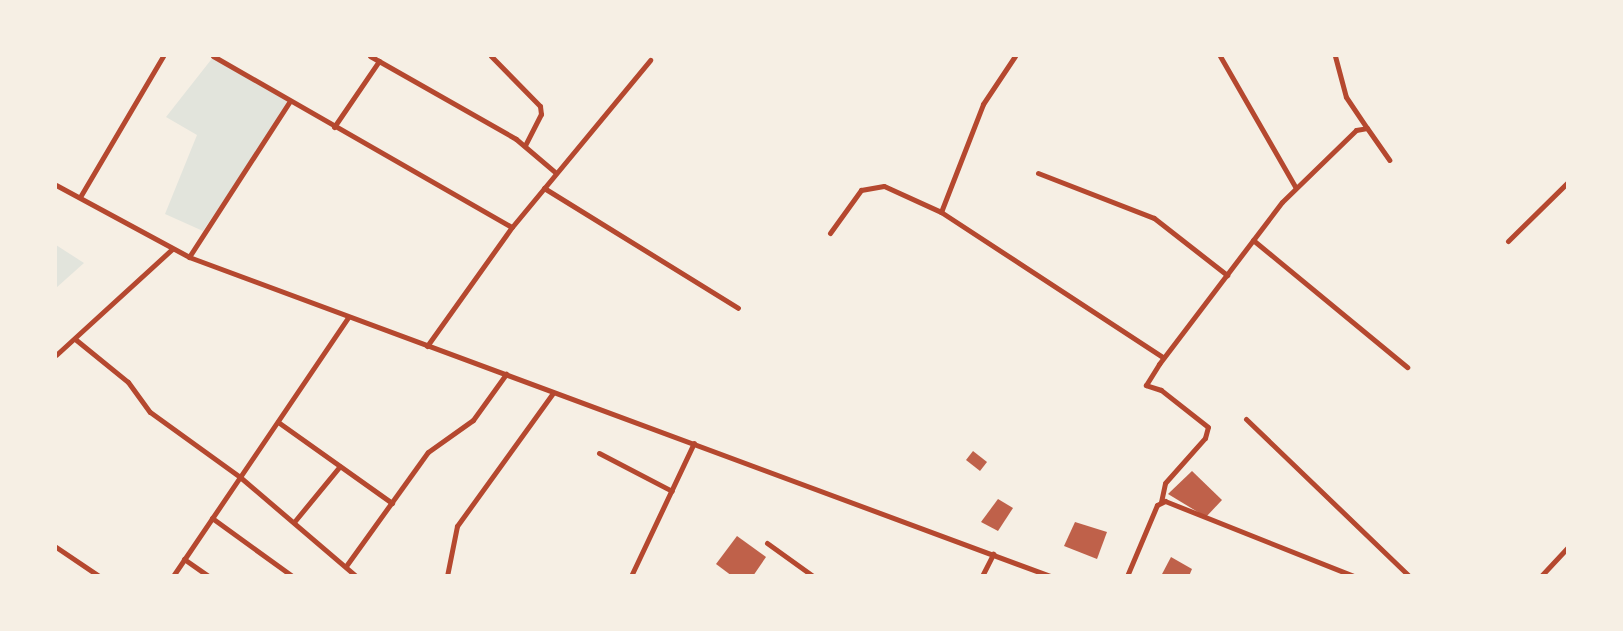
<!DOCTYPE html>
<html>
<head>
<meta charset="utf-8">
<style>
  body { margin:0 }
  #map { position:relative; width:1623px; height:631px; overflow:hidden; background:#f6efe4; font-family:"Nunito Sans",sans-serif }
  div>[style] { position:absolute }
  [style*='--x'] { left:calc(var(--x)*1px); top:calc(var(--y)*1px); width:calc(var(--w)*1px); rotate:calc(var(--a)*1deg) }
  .green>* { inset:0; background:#e2e4dc }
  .building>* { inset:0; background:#bf614a }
  .minor>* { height:5px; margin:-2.5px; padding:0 2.5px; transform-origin:2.5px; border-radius:2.5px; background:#b5482f }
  span { translate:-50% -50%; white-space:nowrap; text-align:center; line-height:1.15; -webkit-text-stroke:4.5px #f6efe4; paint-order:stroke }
  .frame { position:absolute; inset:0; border:57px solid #f6efe4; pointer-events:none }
</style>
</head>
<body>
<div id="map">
  <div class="green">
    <i style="clip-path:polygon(214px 56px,290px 101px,203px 231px,165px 214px,197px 135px,166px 117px)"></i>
    <i style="clip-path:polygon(56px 245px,84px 263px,56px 288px)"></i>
  </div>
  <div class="building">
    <i style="clip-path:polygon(973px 451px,987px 462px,980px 471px,966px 460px)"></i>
    <i style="clip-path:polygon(1192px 471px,1222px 500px,1206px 517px,1168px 494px)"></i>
    <i style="clip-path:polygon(998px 499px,1013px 508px,998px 531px,981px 522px)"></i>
    <i style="clip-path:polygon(1075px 522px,1107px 532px,1097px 559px,1064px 546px)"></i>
    <i style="clip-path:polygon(737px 536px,766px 557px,753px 576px,732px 576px,716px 564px)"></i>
    <i style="clip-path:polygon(1171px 557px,1192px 569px,1189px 576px,1161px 576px)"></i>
  </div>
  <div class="minor">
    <i style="--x:213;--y:56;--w:344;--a:29.8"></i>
    <i style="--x:370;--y:56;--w:168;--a:29.6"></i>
    <i style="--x:516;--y:139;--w:52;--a:40.4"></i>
    <i style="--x:491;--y:56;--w:70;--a:45.6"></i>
    <i style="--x:540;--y:106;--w:8;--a:83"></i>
    <i style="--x:541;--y:114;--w:35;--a:117"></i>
    <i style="--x:1220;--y:56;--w:152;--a:60.1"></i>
    <i style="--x:1335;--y:56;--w:42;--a:75"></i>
    <i style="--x:1346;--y:97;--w:36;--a:56"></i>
    <i style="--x:1568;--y:122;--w:24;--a:90"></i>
    <i style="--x:334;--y:127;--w:80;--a:-55.7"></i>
    <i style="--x:1038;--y:173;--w:124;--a:21.2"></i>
    <i style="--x:1154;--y:218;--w:93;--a:38"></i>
    <i style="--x:56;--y:185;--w:151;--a:28.4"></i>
    <i style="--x:189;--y:257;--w:918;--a:20.33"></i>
    <i style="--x:544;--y:188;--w:228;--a:31.7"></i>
    <i style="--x:80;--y:197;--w:164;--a:-59.5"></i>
    <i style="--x:941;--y:212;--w:116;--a:-68.7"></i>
    <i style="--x:983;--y:104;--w:58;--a:-56.3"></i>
    <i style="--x:830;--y:233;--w:53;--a:-54.2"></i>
    <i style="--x:861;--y:190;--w:23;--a:-10"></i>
    <i style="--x:884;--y:186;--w:63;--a:24.5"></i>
    <i style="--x:941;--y:212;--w:265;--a:33.2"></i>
    <i style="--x:1253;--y:240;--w:200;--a:39.5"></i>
    <i style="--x:1508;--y:241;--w:84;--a:-44.5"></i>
    <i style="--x:189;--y:257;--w:186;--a:-57.1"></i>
    <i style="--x:75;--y:339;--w:68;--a:39.1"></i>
    <i style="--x:128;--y:382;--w:37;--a:54"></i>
    <i style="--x:150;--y:412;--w:111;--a:35.8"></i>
    <i style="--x:240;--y:477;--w:153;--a:40.5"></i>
    <i style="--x:427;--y:346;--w:146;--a:-54.5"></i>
    <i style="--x:512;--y:227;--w:217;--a:-50.4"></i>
    <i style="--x:56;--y:355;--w:157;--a:-42.4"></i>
    <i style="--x:1246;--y:419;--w:226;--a:43.9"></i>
    <i style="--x:278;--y:422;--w:140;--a:35.4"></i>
    <i style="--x:599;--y:453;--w:82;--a:27.5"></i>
    <i style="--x:1161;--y:502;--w:19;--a:-78"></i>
    <i style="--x:1165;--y:483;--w:60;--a:-48.4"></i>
    <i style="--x:1205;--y:438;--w:11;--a:-75"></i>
    <i style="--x:1208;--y:427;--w:60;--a:-141.8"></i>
    <i style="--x:1161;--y:390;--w:16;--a:-162"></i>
    <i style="--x:1146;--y:385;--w:25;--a:-58"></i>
    <i style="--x:1159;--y:364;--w:203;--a:-52.8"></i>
    <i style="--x:1282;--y:202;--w:103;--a:-44.2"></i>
    <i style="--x:1356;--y:130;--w:11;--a:-10"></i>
    <i style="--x:1367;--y:128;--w:39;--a:55"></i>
    <i style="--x:212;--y:518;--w:99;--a:35.9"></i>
    <i style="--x:294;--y:522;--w:72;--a:-50.6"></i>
    <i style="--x:767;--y:543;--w:57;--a:35.7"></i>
    <i style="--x:56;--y:547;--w:52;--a:34"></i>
    <i style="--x:184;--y:559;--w:29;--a:35"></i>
    <i style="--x:346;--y:566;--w:140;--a:-54.3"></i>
    <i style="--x:428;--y:452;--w:55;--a:-35.4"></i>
    <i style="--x:473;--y:420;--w:57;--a:-54.3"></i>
    <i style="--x:173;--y:576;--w:312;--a:-55.9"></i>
    <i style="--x:447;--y:576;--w:51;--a:-78.7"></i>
    <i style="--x:457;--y:526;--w:164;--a:-54.2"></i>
    <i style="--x:631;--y:576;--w:147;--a:-64.7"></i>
    <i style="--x:982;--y:576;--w:25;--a:-63"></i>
    <i style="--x:1127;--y:576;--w:77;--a:-67.1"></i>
    <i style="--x:1157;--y:505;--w:9;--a:-27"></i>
    <i style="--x:1165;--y:501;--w:202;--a:21.7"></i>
    <i style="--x:1541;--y:576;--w:40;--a:-47"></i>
  </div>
  <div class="frame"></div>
</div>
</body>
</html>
